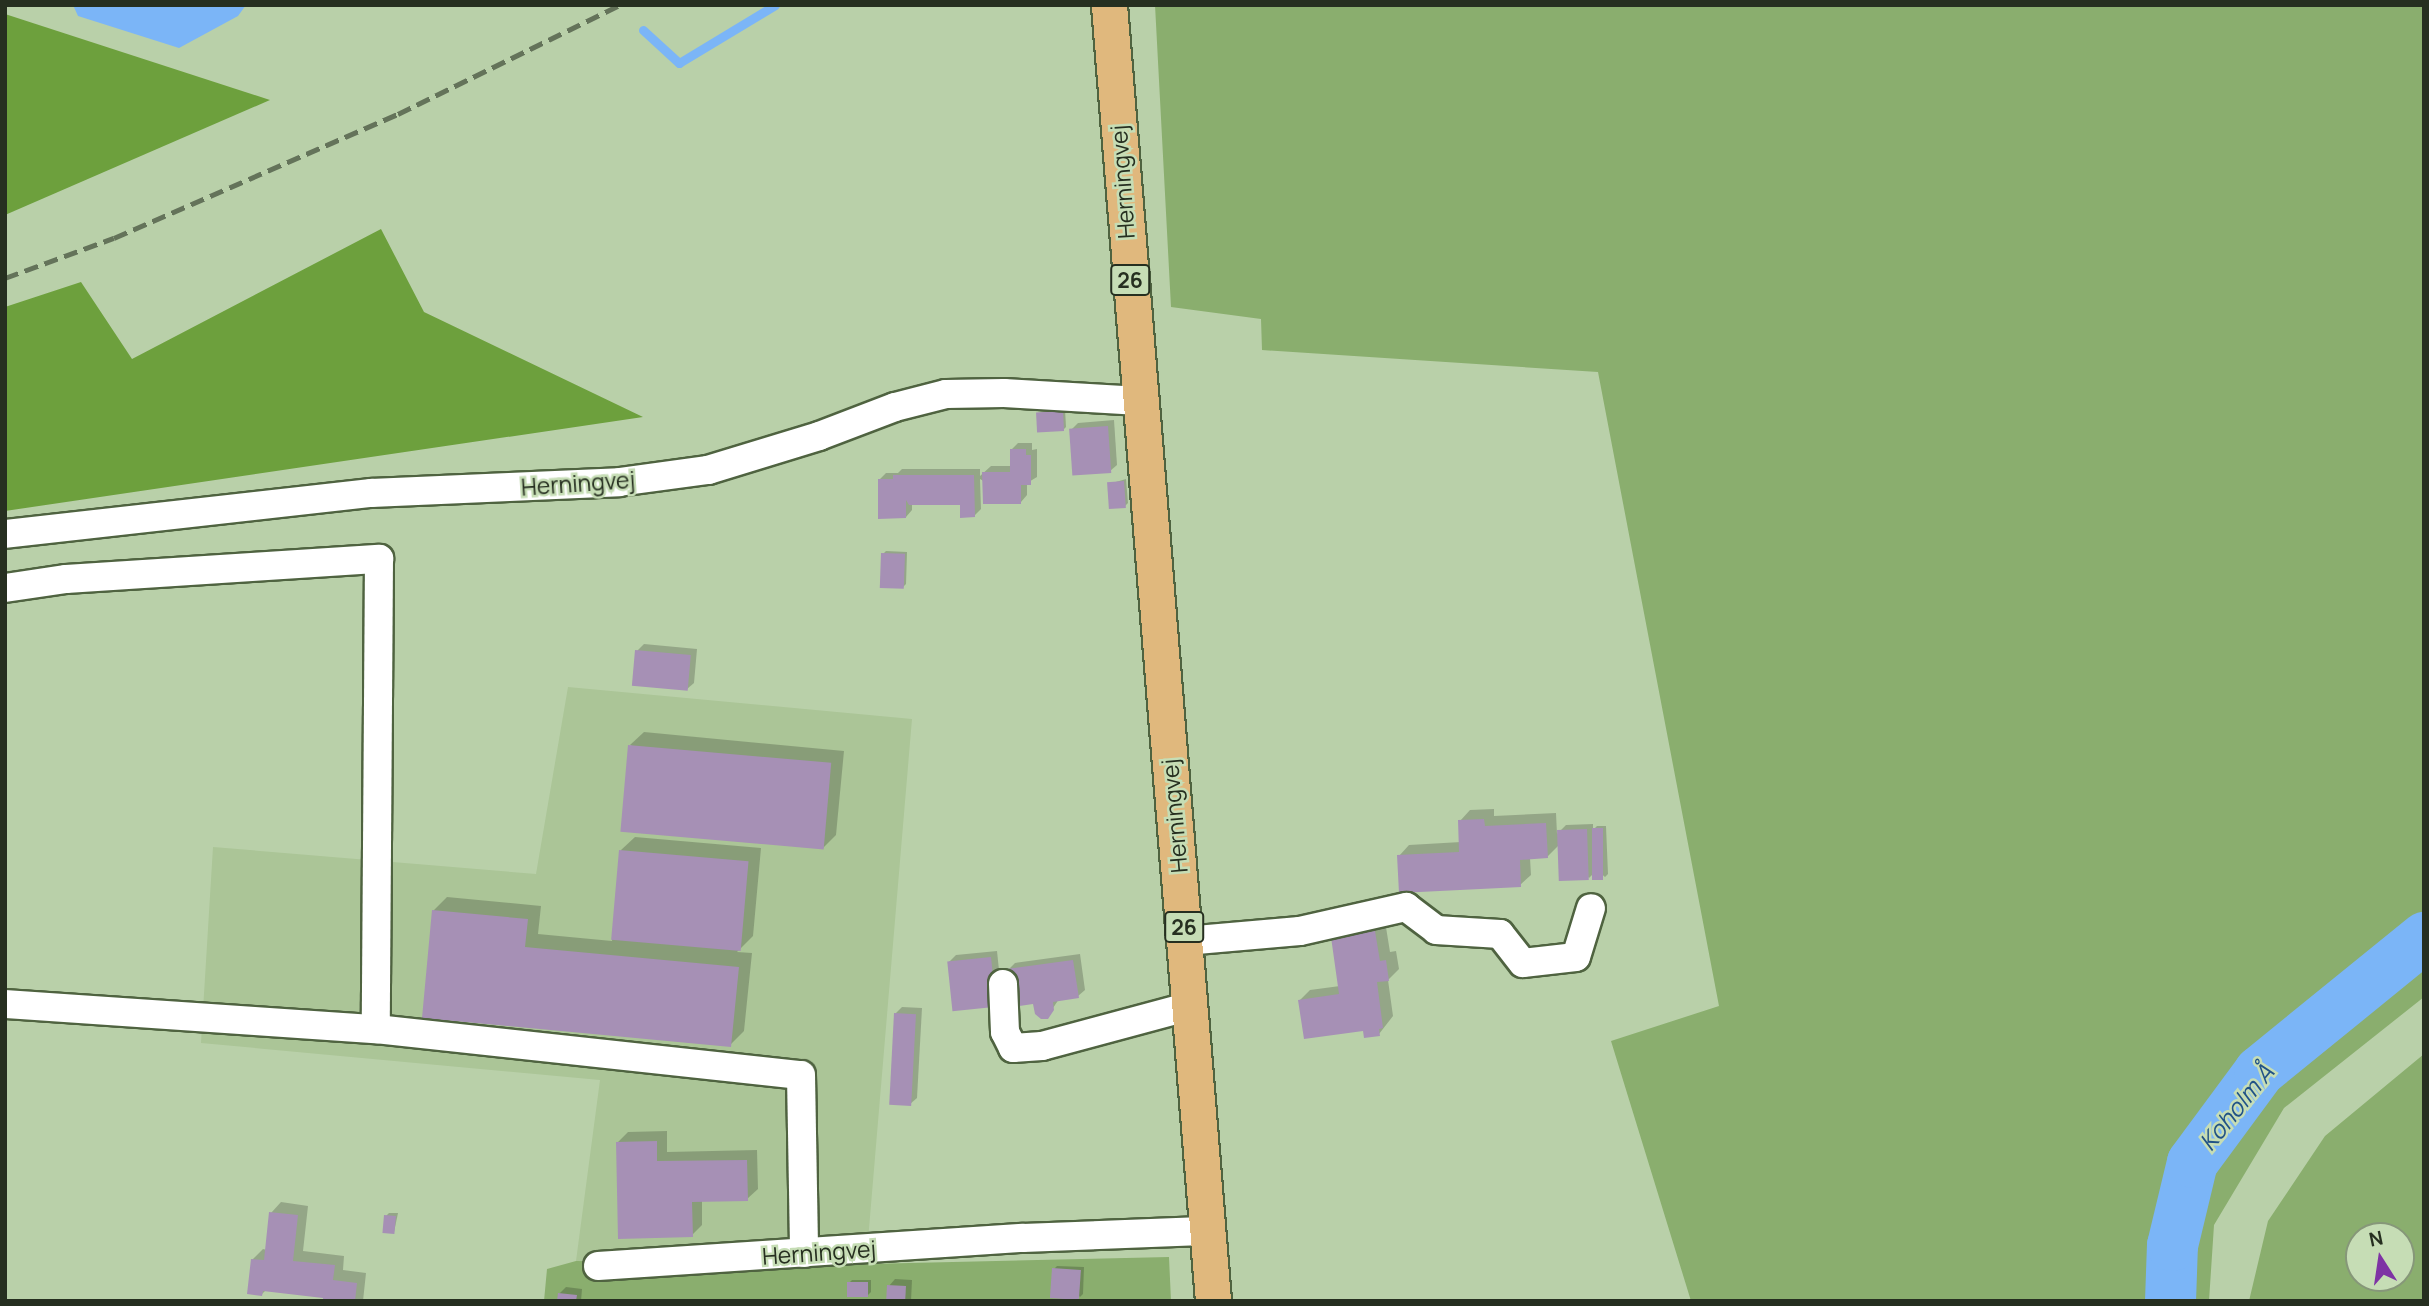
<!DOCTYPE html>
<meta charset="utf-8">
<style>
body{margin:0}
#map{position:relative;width:2429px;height:1306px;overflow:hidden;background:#b9d0a9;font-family:Manrope,sans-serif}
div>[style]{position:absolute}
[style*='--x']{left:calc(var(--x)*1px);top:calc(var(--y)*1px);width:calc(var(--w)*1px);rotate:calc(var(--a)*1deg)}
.built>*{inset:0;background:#abc597}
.green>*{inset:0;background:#8aae6e}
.forest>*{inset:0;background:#6da03d}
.water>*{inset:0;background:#7bb5f7}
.shadow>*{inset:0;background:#0003}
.stream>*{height:9px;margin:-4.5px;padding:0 4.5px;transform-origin:4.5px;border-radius:4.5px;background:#7bb5f7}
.river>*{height:51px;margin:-25.5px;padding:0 25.5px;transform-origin:25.5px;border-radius:25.5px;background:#7bb5f7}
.building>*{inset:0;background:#a690b5;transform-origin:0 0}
.roads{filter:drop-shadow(2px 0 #4f6340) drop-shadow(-2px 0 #4f6340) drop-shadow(0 2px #4f6340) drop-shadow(0 -2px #4f6340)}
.minor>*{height:28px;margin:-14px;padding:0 14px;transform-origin:14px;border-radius:14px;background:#fff}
.major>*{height:35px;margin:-17.5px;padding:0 17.5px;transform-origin:17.5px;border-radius:17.5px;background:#e0b87d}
.rail>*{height:5px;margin-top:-2.5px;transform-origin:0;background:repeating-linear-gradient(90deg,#64735a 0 14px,transparent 0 21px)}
span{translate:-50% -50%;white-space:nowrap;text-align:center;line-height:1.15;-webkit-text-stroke:5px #c6ddb5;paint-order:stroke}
.shield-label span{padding:2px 5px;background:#c6ddb5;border:2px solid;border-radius:5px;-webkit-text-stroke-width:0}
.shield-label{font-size:21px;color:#262f20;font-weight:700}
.street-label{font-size:23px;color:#262f20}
.water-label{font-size:24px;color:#205287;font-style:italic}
.frame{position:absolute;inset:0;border:7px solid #262f20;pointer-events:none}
.north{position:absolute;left:2345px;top:1222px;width:70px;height:70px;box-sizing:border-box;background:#c6ddb5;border:2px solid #869779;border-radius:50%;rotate:348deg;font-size:19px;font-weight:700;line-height:28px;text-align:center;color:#262f20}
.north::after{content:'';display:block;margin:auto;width:24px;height:32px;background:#7e33a4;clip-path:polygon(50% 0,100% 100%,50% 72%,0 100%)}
</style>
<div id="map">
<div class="built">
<div style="clip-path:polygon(568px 687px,912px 719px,866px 1264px,576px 1261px,600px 1080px,201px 1043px,213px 847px,536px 874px)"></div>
</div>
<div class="green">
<div style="clip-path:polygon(1155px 5px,2424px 5px,2424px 997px,2284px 1108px,2214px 1225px,2209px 1301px,1691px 1301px,1611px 1041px,1719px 1006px,1598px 372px,1262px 350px,1261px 319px,1171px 307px)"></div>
<div style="clip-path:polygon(evenodd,2424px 1054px,2424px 1301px,2249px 1301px,2268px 1221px,2325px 1136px,2424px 1054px,2359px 1236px,2401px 1236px,2401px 1278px,2359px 1278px,2359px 1236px)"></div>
<div style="clip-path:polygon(1169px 1257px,1171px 1301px,544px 1301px,547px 1269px,576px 1261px,866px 1264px)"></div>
</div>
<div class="forest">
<div style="clip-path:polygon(5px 14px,270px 100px,5px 215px)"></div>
<div style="clip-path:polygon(381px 229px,424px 312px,643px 417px,5px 511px,5px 307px,81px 282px,132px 359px)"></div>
</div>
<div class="water">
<div style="clip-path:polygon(73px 5px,246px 5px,238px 16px,179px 48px,78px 16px)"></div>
</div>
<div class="shadow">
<div style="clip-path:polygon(1065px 409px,1066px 427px,1063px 430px,1038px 413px)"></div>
<div style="clip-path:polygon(1114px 420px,1117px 465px,1110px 471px,1071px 430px,1078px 423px)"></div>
<div style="clip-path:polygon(1018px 443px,1032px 443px,1032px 450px,1037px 449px,1037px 477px,1027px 483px,1027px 495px,1021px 502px,980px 479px,981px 509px,974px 516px,962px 503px,912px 503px,912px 510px,906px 517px,880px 479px,886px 473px,898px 473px,902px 469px,980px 469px,980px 476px,991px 466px,1012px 466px,1011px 450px)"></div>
<div style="clip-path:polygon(1126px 479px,1128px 503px,1125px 506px,1109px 484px)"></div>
<div style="clip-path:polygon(886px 551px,907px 552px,906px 584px,903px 587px,883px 554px)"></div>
<div style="clip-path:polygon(644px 644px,697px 649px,694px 683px,687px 689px,637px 651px)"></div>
<div style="clip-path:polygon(644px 732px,844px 751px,836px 835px,822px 849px,630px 745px)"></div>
<div style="clip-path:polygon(1494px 809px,1494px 816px,1556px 813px,1557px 834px,1566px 825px,1593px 824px,1593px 830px,1597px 826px,1606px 826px,1608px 874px,1605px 877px,1597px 870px,1589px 878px,1560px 844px,1547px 857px,1530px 858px,1531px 875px,1520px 885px,1399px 856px,1409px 845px,1461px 842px,1460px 821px,1470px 810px)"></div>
<div style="clip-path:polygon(635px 837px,761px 848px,753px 936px,737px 952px,752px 953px,744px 1031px,730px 1045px,433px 911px,447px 897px,541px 906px,538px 934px,612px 941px,621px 850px)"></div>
<div style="clip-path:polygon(1385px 921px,1390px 952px,1396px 951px,1399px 969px,1388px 980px,1393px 1016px,1379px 1034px,1300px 1000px,1310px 990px,1340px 986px,1333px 938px)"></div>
<div style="clip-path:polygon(997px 951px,1002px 999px,949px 962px,956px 955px)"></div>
<div style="clip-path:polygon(1080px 954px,1085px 990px,1078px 996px,1059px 999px,1047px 1017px,1008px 970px,1015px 963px)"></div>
<div style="clip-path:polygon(902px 1007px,922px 1008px,917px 1098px,910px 1104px,895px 1014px)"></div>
<div style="clip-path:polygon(667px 1131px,667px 1152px,757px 1150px,758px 1189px,747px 1199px,702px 1200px,702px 1225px,692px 1235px,618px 1142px,628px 1132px)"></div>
<div style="clip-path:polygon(281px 1202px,308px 1206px,303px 1251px,344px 1256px,343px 1270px,366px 1273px,363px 1301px,325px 1301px,325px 1296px,266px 1290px,262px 1294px,252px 1260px,263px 1249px,267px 1250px,271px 1213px)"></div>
<div style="clip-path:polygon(389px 1213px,398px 1213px,394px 1232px,386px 1216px)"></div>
<div style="clip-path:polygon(1057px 1266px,1084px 1267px,1083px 1294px,1080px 1297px,1054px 1269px)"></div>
<div style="clip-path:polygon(895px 1279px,912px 1280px,911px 1301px,887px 1301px,889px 1286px)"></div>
<div style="clip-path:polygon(852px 1280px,871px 1280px,871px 1292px,868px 1295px,849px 1283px)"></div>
<div style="clip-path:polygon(566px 1287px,582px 1289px,581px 1301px,559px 1301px,559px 1294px)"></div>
</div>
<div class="stream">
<div style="--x:643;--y:30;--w:49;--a:42.5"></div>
<div style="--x:679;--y:63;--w:112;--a:-31.1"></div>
</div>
<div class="river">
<div style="--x:2170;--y:1301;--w:56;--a:-88"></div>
<div style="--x:2172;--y:1245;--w:85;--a:-76.5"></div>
<div style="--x:2192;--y:1162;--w:113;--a:-53.6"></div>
<div style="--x:2259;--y:1071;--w:213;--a:-39.1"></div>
</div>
<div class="building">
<div style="left:1063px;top:411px;width:20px;height:27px;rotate:87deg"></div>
<div style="left:1108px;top:426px;width:47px;height:39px;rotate:86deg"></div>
<div style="clip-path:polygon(1010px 449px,1026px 449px,1026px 455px,1031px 455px,1031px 485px,1021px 485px,1021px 504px,983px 504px,982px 472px,1010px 472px)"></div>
<div style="clip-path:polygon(893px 475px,974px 475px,975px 517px,960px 518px,960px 505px,909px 505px,906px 500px,906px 518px,878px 519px,878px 479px,893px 479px)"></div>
<div style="left:1124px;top:481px;width:27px;height:17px;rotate:86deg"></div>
<div style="left:881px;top:553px;width:24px;height:35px;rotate:2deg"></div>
<div style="left:635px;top:650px;width:56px;height:36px;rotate:5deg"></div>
<div style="left:628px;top:745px;width:204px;height:87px;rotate:5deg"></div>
<div style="clip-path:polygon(1484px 819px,1485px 826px,1546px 823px,1548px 858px,1520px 860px,1521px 887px,1399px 893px,1397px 855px,1459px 852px,1458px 820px)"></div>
<div style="left:1592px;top:828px;width:11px;height:52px"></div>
<div style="left:1587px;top:829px;width:51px;height:30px;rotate:88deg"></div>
<div style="left:619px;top:850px;width:130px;height:90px;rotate:5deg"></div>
<div style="clip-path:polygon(432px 910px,528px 919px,525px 947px,739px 967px,731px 1047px,422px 1018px)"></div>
<div style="clip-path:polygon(1375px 931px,1380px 961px,1386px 960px,1389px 981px,1377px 982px,1383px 1028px,1379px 1029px,1380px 1036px,1364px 1038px,1363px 1031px,1304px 1039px,1298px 1000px,1339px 994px,1331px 937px)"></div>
<div style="left:991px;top:957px;width:50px;height:44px;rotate:84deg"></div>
<div style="clip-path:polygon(1073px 960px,1079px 998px,1053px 1002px,1054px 1010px,1048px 1019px,1041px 1019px,1035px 1014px,1033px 1004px,1012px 1007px,1006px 969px)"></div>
<div style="left:894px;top:1013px;width:22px;height:92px;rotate:3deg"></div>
<div style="clip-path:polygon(657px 1141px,657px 1161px,747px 1160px,748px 1201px,692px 1202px,693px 1237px,618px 1239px,616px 1142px)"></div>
<div style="clip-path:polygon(269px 1212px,298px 1215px,293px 1261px,335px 1265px,333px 1280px,357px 1283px,355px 1301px,323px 1301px,323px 1298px,263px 1291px,262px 1296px,247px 1294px,251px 1259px,264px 1260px)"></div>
<div style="left:384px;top:1215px;width:12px;height:18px;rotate:5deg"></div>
<div style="left:1052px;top:1268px;width:29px;height:30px;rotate:4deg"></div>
<div style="left:847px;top:1282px;width:21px;height:15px"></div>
<div style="left:887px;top:1285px;width:19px;height:16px;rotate:3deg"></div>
<div style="clip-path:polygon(558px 1293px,577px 1295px,576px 1301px,557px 1301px)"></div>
</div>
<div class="roads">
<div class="minor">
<div style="--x:5;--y:534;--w:368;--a:-6.4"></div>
<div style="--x:371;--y:493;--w:248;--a:-2.5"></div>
<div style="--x:619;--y:482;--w:90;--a:-7.7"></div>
<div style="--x:708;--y:470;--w:116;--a:-17"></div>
<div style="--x:819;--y:436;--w:81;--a:-20.9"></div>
<div style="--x:895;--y:407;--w:53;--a:-14.3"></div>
<div style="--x:946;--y:394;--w:58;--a:-1"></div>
<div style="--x:1004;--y:393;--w:136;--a:3.4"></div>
<div style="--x:5;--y:588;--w:62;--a:-8.4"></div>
<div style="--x:66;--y:579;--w:314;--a:-3.7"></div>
<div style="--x:379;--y:559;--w:470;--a:90.4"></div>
<div style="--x:1185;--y:941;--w:115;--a:-5"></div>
<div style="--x:1300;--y:931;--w:109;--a:-12.8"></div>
<div style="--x:1406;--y:907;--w:38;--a:37"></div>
<div style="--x:1436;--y:930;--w:64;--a:3.6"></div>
<div style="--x:1500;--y:934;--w:37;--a:52"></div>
<div style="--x:1523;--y:963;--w:53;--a:-6.5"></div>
<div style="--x:1576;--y:957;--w:51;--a:-73"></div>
<div style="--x:1003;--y:984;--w:48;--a:87.6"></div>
<div style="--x:1005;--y:1032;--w:18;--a:63"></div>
<div style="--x:1013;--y:1048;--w:29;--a:-4"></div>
<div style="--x:1042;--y:1046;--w:153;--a:-15.1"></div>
<div style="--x:5;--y:1004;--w:372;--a:3.9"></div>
<div style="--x:376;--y:1029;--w:427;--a:6.2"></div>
<div style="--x:801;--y:1075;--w:178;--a:89"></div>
<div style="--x:598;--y:1266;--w:426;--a:-3.8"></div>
<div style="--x:1023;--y:1238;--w:186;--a:-2.2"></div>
</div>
<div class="major">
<div style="--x:1109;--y:5;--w:1300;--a:85.41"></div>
</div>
</div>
<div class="rail">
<div style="--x:5;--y:278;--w:116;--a:-20.2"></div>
<div style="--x:114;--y:238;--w:310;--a:-23.6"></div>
<div style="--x:398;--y:114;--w:247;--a:-26.2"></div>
</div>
<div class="shield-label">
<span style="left:1130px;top:280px">26</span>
<span style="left:1184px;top:927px">26</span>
</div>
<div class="street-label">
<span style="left:1122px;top:182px;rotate:-94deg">Herningvej</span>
<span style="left:578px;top:483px;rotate:-4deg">Herningvej</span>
<span style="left:1174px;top:816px;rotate:-95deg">Herningvej</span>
<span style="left:819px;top:1252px;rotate:-4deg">Herningvej</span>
</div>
<div class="water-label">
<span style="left:2236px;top:1107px;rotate:-51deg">Koholm Å</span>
</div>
<div class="frame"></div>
<div class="north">N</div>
</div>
